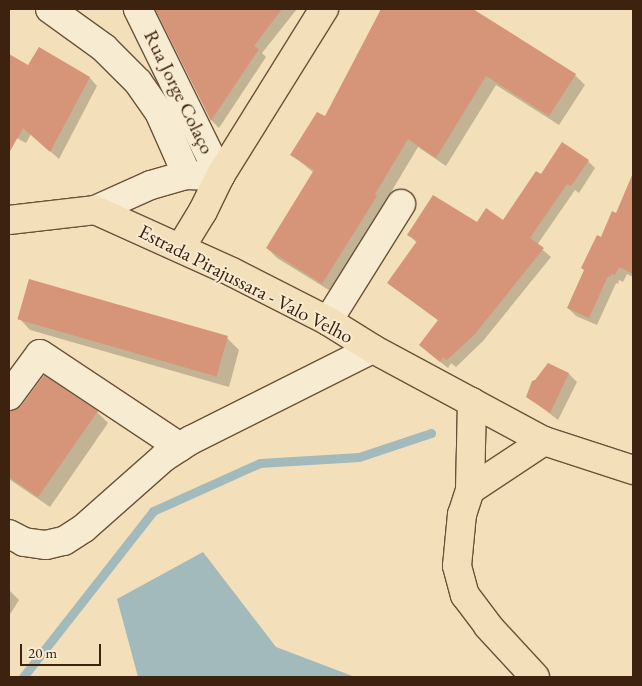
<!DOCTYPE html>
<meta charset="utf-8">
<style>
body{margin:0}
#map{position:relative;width:642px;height:686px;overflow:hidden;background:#f3e0ba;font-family:"EB Garamond",serif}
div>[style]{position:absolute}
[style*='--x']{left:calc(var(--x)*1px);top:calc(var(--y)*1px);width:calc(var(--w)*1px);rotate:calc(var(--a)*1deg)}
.water>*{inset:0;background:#a2babc}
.shadow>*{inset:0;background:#0003}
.stream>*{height:9px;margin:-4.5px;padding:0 4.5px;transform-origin:4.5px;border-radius:4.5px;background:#a2babc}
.building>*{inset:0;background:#d69579;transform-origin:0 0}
.roads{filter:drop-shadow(1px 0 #6a523a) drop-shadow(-1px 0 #6a523a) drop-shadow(0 1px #6a523a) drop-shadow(0 -1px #6a523a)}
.minor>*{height:28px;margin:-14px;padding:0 14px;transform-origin:14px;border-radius:14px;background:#f7ebd2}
.major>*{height:28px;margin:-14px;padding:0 14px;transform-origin:14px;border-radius:14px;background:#f3e0ba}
span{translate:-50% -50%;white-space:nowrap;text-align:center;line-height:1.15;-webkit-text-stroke:4px #f7ebd2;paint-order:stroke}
.street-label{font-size:20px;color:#3d2210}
.frame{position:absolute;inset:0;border:10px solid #3d2210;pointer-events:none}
.scale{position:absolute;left:20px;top:644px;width:81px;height:22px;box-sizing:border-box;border:2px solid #3d2210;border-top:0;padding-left:6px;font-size:15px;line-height:18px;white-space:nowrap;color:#3d2210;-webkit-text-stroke:4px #f7ebd2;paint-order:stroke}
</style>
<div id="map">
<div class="water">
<div style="clip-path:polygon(203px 552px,276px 647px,355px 677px,138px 677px,117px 599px)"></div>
</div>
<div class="shadow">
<div style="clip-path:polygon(157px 9px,297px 9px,262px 53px,266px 57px,219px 128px,212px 121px)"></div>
<div style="clip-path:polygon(379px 9px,471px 9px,575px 75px,585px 85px,559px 125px,496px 85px,446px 166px,418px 147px,384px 204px,386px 206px,332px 292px,277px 258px,267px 248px,314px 173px,292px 155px,325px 118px,381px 11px)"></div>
<div style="clip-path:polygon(39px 49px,90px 78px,97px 86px,59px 159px,31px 134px,26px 143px,9px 134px,9px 56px,29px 67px)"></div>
<div style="clip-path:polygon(588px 161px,595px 168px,579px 193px,575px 190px,537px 245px,551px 257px,483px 341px,456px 367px,451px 363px,448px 368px,429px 353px,439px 321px,388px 283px,417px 243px,409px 235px,477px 224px,504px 222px,541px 176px)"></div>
<div style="clip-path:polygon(619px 209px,633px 215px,633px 277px,627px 274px,623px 282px,619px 280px,618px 284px,616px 283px,597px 325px,576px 316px,568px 308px,601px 239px)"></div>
<div style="clip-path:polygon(30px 281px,228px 339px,239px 350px,229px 387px,30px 330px,19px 318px)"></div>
<div style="clip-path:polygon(549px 365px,569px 374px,577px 382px,558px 420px,527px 396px)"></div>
<div style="clip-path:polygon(15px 412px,97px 412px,108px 423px,50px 507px,9px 479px,9px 413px)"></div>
<div style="clip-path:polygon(9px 590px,19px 600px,9px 616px)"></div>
</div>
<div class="stream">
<div style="--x:23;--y:677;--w:211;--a:-51.9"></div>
<div style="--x:153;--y:511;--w:117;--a:-24.2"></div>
<div style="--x:260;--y:463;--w:99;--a:-3.5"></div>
<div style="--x:359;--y:457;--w:76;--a:-18.4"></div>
</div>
<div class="building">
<div style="clip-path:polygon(155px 9px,282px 9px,254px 46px,259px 49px,211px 121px)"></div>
<div style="clip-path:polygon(381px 9px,473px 9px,576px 74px,549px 116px,486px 76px,436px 158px,408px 139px,375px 194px,377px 196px,322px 284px,266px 248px,314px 170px,290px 155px,317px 112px,325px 116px)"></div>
<div style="clip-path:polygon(39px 47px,90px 77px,50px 152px,23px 128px,9px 153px,9px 54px,28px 65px)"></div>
<div style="clip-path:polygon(562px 142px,589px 160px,571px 186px,567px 184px,530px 238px,544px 248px,475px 334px,447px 360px,443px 357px,440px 362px,419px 345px,438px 320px,387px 283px,417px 241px,407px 235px,433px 195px,477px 222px,486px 208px,503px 220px,536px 171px,541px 174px)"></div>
<div style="clip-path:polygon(633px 173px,633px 274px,619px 267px,615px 275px,611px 274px,610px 277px,608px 276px,589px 318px,567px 308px,584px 270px,581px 268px,597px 235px,601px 237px,612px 211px,616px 213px)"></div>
<div style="left:29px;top:279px;width:207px;height:42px;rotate:16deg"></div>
<div style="clip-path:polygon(548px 363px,569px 373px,550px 413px,526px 397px,532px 381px,535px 380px)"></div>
<div style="clip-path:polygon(44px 375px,98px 411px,38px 497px,9px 477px,9px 411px,21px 406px)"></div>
</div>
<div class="roads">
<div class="minor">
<div style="--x:50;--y:9;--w:67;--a:35.8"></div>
<div style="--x:104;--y:48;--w:48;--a:45"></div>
<div style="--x:138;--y:82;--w:39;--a:55"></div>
<div style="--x:160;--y:114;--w:67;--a:66.1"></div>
<div style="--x:95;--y:210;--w:61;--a:-24.1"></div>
<div style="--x:151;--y:185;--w:37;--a:-16"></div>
<div style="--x:187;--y:175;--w:33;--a:2"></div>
<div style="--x:220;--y:176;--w:186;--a:-116.2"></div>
<div style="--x:328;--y:321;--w:138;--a:-58"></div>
<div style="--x:9;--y:396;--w:52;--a:-53.6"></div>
<div style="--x:40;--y:354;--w:168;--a:33.6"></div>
<div style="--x:9;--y:534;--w:17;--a:28"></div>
<div style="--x:24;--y:542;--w:22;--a:8"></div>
<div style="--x:46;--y:545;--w:18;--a:-13"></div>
<div style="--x:64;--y:541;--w:24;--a:-33"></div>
<div style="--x:84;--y:528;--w:106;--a:-41.5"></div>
<div style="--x:163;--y:458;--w:33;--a:-33"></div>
<div style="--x:191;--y:440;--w:203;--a:-26.6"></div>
</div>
<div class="major">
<div style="--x:9;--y:220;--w:87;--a:-6.6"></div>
<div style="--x:95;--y:210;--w:150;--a:24.3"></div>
<div style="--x:232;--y:272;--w:108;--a:27"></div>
<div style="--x:328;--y:321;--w:53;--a:31.9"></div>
<div style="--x:373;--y:349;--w:194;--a:28.3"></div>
<div style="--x:544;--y:441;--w:94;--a:18"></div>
<div style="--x:181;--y:247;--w:42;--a:-58.6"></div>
<div style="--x:203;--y:211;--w:39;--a:-64"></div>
<div style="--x:220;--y:176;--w:197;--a:-58.1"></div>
<div style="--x:472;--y:402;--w:88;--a:91.3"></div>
<div style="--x:470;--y:490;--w:25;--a:108"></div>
<div style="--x:462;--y:514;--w:52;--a:95.5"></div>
<div style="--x:457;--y:566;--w:30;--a:75"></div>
<div style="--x:465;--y:595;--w:39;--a:53"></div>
<div style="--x:488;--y:626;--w:69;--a:47.3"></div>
<div style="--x:470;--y:490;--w:89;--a:-33.5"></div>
</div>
</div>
<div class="street-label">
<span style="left:179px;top:92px;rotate:64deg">Rua Jorge Colaço</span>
<span style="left:246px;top:284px;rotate:27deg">Estrada Pirajussara - Valo Velho</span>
</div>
<div class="frame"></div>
<div class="scale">20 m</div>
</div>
